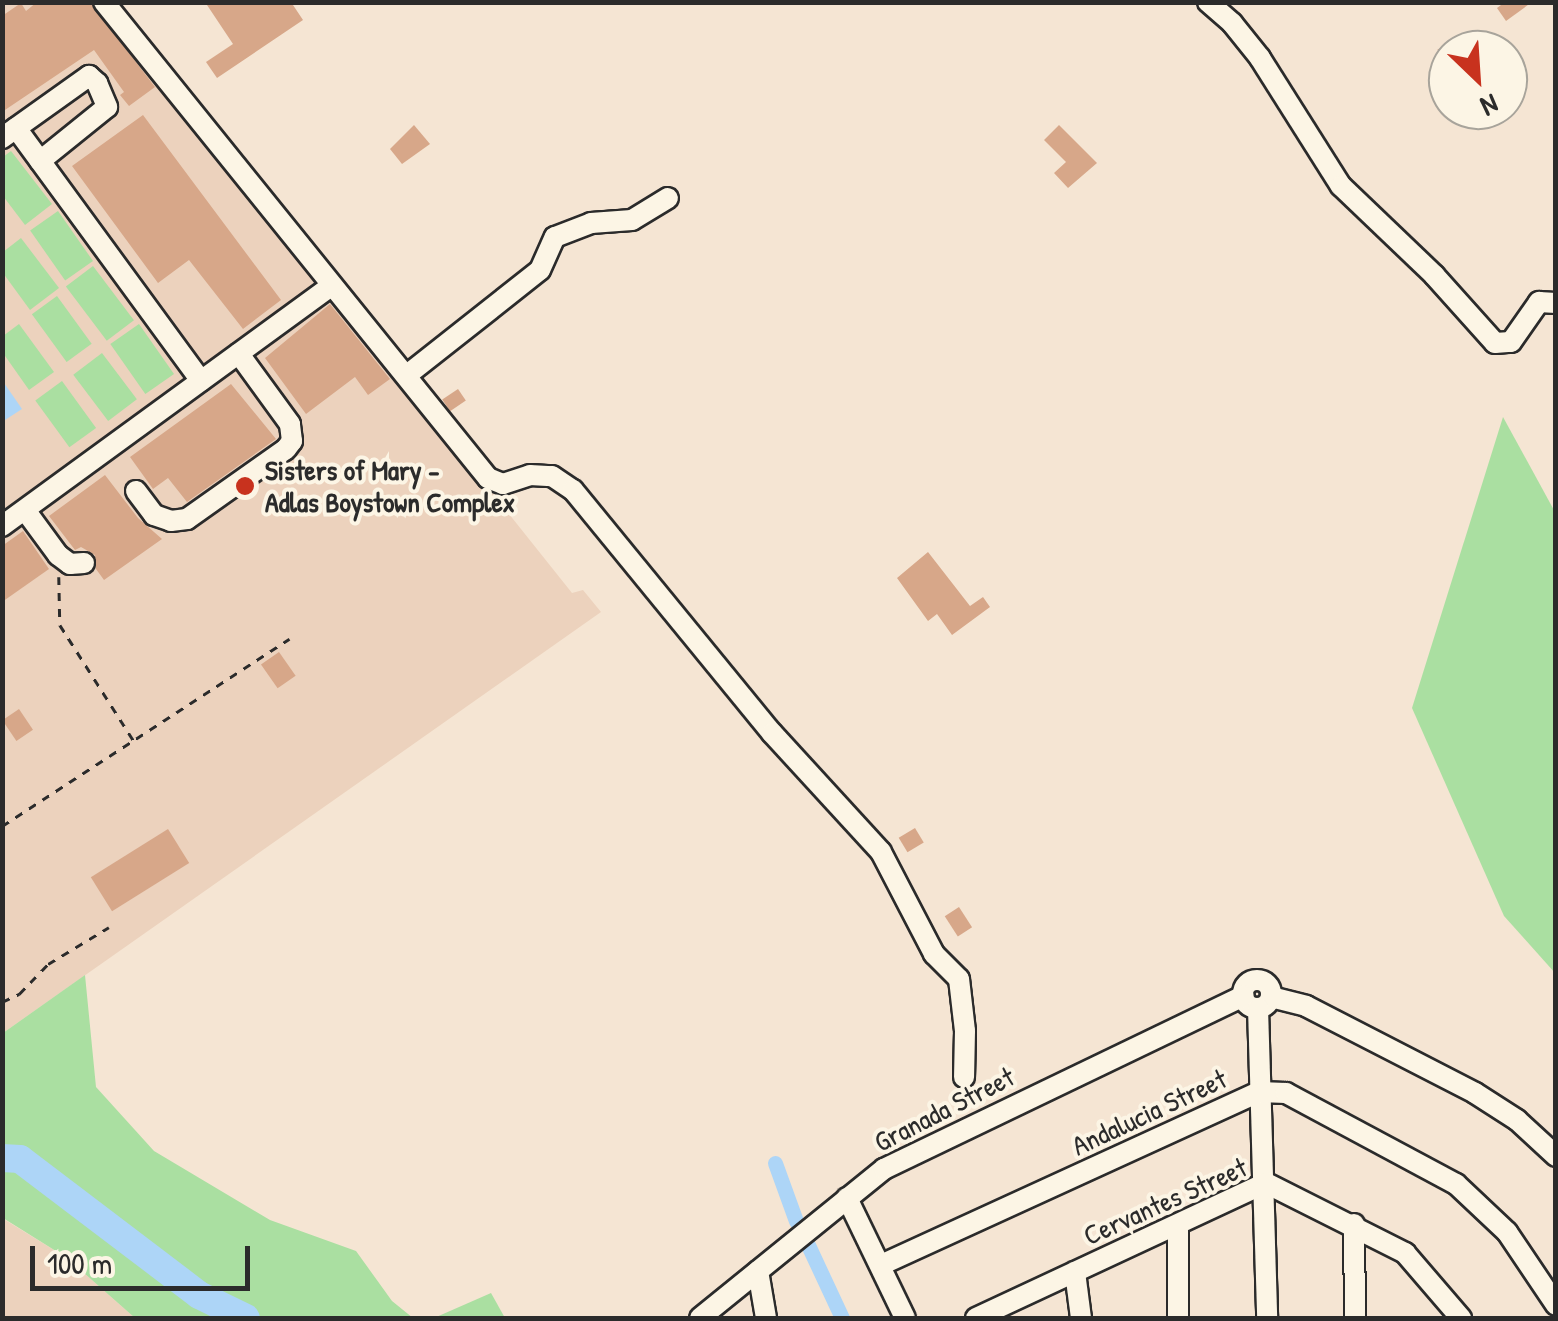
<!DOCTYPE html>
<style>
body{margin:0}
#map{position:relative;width:1558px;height:1321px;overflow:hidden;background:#f5e5d3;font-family:"Patrick Hand",sans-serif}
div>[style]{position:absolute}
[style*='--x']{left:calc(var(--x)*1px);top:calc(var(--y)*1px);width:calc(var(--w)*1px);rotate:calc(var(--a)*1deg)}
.built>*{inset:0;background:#ecd2bd}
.green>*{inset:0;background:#aadfa1;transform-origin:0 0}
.water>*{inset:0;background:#add5f7}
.canal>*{height:15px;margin:-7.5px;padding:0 7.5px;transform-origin:7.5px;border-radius:7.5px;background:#add5f7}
.river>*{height:28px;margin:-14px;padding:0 14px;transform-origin:14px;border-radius:14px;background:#add5f7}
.building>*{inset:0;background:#d7a789;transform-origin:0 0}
.path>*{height:2.5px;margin-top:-1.25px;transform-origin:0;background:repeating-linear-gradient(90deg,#2b2b2b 0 8px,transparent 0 16px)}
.roads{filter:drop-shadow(2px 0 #2b2b2b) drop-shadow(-2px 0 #2b2b2b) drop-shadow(0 2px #2b2b2b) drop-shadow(0 -2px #2b2b2b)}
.minor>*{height:20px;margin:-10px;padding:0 10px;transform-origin:10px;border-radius:10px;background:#fcf5e5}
.minor>.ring{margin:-10px;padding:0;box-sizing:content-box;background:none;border:20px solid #fcf5e5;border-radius:50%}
.dots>*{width:28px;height:28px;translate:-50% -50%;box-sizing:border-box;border:5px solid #fcf5e5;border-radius:50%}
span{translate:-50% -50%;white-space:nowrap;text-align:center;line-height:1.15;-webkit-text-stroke:8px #fcf5e5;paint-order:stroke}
.poi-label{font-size:28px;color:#2b2b2b;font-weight:700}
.left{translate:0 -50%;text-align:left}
.street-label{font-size:28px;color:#2b2b2b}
.frame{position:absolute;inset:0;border:5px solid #2b2b2b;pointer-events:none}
.north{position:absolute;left:1428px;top:30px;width:100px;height:100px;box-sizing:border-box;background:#fcf5e5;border:2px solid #a8a49b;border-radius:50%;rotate:155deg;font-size:28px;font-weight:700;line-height:40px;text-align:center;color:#2b2b2b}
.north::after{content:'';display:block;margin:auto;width:35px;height:45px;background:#c8321e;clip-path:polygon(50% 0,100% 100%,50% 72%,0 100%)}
.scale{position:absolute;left:30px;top:1246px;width:220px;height:45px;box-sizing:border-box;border:5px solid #2b2b2b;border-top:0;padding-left:12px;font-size:30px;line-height:35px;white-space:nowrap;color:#2b2b2b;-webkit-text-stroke:8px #fcf5e5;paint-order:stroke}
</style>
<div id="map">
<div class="built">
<div style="clip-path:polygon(3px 3px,101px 3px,572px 593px,583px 590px,601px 612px,3px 1033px)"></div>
<div style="clip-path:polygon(2px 1218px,67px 1258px,135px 1318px,3px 1318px)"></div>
</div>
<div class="green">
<div style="clip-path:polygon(11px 151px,52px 204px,25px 225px,3px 196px,3px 157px)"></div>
<div style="left:58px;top:211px;width:61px;height:34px;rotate:55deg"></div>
<div style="clip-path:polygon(21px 238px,59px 288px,30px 310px,3px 273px,3px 252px)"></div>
<div style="left:93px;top:266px;width:68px;height:34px;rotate:53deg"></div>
<div style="left:57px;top:296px;width:59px;height:31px;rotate:54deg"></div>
<div style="clip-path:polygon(19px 324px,54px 372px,29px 390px,3px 353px,3px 336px)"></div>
<div style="left:139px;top:324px;width:61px;height:35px;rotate:55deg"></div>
<div style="left:102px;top:353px;width:58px;height:36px;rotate:53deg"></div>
<div style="left:62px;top:381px;width:58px;height:33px;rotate:54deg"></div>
<div style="clip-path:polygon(1503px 417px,1555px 512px,1555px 973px,1504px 916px,1412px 708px)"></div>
<div style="clip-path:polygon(85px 975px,96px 1087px,154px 1151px,270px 1220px,356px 1251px,392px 1301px,413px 1318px,135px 1318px,67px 1258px,3px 1218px,3px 1033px)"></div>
<div style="clip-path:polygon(811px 1242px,846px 1318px,838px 1318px,805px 1248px)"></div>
<div style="clip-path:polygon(491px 1293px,505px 1318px,434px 1318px)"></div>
</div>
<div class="water">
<div style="clip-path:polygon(2px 380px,22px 409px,5px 420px,3px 416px)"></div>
</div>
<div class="canal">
<div style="--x:775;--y:1163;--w:62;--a:70.1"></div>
<div style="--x:808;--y:1245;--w:81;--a:65"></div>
</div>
<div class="river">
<div style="--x:2;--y:1158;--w:18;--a:3"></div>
<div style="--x:20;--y:1159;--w:225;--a:37.2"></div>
<div style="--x:199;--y:1295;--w:52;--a:26.1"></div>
</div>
<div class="building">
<div style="clip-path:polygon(37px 2px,90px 2px,155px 87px,129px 106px,120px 95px,124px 92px,94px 50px,2px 112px,2px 16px,21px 3px,26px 11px)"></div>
<div style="clip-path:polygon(205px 2px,291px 2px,303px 20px,217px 78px,206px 62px,233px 44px)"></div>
<div style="clip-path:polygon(1505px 2px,1532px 2px,1506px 21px,1497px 8px)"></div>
<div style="clip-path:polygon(1463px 35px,1471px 50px,1437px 50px)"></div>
<div style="clip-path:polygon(143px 115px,281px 300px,243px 329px,189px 260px,158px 283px,72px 166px)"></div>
<div style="clip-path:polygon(414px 125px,430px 144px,402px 164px,390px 149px)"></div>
<div style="clip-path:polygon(1059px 125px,1097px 163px,1068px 188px,1054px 173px,1066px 162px,1044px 140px)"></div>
<div style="clip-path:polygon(330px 304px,390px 379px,368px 395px,355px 377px,306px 414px,265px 358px)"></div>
<div style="clip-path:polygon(231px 384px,276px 439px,187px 502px,168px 478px,153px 489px,130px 457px)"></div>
<div style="left:458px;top:389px;width:14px;height:19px;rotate:56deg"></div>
<div style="clip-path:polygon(105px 475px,138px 518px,162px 539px,104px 580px,96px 569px,95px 555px,81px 547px,75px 550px,49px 516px)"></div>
<div style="clip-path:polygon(23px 531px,49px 569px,2px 602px,2px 546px)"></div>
<div style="clip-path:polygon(928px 552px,970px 606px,983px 597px,990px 607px,952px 635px,937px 614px,928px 621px,897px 578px)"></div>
<div style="left:279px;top:652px;width:29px;height:22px;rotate:55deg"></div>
<div style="left:19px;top:709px;width:25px;height:20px;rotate:56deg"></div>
<div style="left:915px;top:828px;width:17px;height:19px;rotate:59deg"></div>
<div style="left:168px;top:829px;width:40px;height:91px;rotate:58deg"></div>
<div style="left:959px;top:907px;width:24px;height:17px;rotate:57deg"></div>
</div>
<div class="path">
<div style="--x:59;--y:577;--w:48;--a:88.8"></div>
<div style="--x:60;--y:625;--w:138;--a:57.5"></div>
<div style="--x:2;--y:826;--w:343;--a:-33.1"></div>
<div style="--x:2;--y:1002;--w:19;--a:-25"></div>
<div style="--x:19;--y:994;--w:42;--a:-46"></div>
<div style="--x:48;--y:964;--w:71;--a:-31.2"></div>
</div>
<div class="roads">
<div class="minor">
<div style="--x:104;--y:2;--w:612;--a:51.11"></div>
<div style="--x:488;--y:478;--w:16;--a:22"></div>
<div style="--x:503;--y:484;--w:28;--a:-18"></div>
<div style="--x:530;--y:475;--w:22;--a:3"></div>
<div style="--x:552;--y:476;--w:25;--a:34"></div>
<div style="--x:573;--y:490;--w:314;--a:50.7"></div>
<div style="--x:772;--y:733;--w:161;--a:47.5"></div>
<div style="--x:881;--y:852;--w:115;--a:62.5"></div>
<div style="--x:934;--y:954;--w:35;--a:45"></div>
<div style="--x:959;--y:979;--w:52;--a:83.4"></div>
<div style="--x:965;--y:1031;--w:46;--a:91.2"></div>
<div style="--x:1208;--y:2;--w:32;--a:41"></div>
<div style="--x:1232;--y:23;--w:45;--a:51.3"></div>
<div style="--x:1260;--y:58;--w:151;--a:57.7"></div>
<div style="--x:1341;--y:186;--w:129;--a:43.7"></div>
<div style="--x:1434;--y:275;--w:91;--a:48.1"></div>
<div style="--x:1495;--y:343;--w:16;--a:-4"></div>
<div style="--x:1511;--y:342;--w:49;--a:-55"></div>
<div style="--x:1539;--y:302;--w:17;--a:3"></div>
<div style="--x:16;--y:128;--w:313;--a:53.8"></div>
<div style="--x:2;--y:138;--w:107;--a:-35.5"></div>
<div style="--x:89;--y:76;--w:11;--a:41"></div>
<div style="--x:97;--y:83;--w:26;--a:67"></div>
<div style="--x:107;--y:107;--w:86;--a:141.1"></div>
<div style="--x:407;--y:375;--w:169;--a:-38.3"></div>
<div style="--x:540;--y:270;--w:36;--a:-66"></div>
<div style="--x:555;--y:237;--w:39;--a:-21"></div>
<div style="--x:591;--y:223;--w:41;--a:-4.2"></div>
<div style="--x:632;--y:220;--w:42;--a:-31.4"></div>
<div style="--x:136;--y:491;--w:30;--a:53"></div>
<div style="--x:154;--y:515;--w:18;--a:19"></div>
<div style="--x:171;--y:521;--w:16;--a:-7"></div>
<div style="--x:187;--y:519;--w:121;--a:-35.3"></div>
<div style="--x:286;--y:449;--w:10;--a:-53"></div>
<div style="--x:292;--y:441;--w:17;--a:-97"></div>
<div style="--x:290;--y:424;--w:87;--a:-126.1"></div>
<div style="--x:25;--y:510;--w:56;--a:53.7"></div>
<div style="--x:58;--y:555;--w:15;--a:37"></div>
<div style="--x:70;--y:564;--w:14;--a:-4"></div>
<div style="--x:2;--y:526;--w:406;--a:-36.1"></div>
<div class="ring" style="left:1243px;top:980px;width:8px;height:8px"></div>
<div style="--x:1271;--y:997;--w:36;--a:14"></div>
<div style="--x:1306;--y:1006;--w:190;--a:27.2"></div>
<div style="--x:1475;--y:1093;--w:50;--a:32.7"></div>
<div style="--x:1517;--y:1120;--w:53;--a:42.7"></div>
<div style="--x:1258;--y:1008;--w:310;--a:88.3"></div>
<div style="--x:847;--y:1198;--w:133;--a:64.2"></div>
<div style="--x:1354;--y:1224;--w:94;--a:89.4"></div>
<div style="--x:1178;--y:1225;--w:93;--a:90"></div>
<div style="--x:883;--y:1264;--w:413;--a:-24.6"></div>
<div style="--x:1259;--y:1092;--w:27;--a:2"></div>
<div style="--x:1286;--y:1093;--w:193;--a:28.2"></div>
<div style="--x:1456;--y:1184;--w:70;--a:43.3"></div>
<div style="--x:1507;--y:1232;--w:88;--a:56.1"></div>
<div style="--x:758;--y:1271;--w:48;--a:80.3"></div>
<div style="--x:1075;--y:1272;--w:46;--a:82.6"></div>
<div style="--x:700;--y:1318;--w:237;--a:-39"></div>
<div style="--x:884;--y:1169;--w:399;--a:-25.7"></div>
<div style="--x:976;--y:1318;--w:320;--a:-25"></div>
<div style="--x:1266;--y:1183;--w:156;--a:26.7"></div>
<div style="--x:1405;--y:1253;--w:86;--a:49.3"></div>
</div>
</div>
<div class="dots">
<div style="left:245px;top:486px;background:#c8321e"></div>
</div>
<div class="poi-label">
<span class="left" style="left:265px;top:486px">Sisters of Mary -<br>Adlas Boystown Complex</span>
</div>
<div class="street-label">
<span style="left:944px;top:1109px;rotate:-27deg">Granada Street</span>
<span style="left:1149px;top:1112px;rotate:-25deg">Andalucia Street</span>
<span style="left:1165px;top:1201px;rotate:-24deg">Cervantes Street</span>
</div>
<div class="frame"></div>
<div class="north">N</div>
<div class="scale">100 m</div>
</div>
